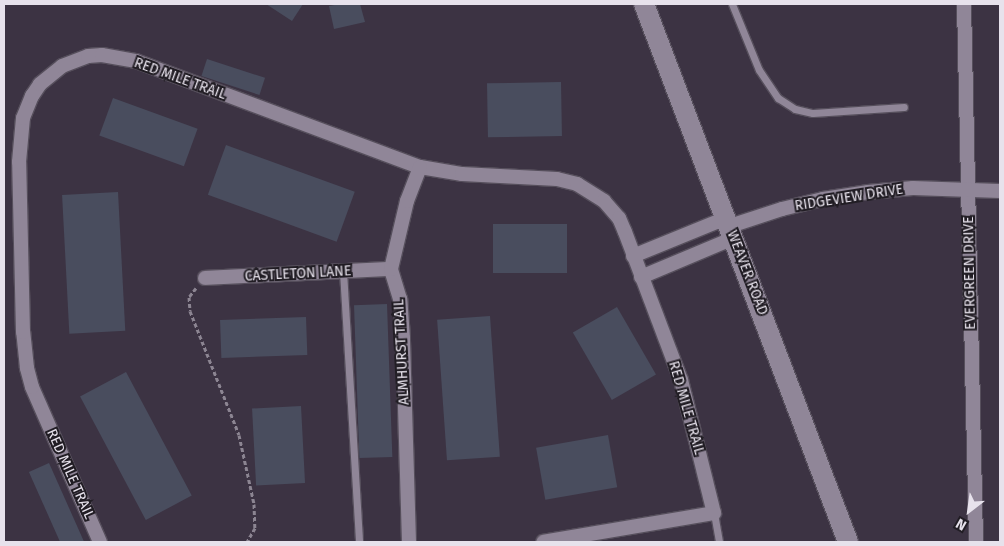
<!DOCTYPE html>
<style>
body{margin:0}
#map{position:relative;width:1004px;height:546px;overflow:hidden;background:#3c3343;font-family:"Fira Sans",sans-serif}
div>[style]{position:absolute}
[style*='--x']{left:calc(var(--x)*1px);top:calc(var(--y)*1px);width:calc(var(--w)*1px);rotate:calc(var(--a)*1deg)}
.building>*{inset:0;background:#494d5e;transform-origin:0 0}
.path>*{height:3px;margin-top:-1.5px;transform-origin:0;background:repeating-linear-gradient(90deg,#8c8592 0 4px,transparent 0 6.5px)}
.roads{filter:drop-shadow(1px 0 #564f5c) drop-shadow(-1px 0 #564f5c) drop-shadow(0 1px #564f5c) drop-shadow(0 -1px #564f5c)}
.service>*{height:7px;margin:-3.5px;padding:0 3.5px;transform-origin:3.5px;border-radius:3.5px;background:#908698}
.minor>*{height:14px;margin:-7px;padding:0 7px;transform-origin:7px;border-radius:7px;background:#908698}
.secondary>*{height:20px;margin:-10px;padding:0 10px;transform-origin:10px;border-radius:10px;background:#908698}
span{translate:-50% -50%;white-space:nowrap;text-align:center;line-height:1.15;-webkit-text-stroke:4px #211d24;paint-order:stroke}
.street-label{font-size:14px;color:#e7e2ec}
.frame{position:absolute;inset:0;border:5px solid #e7e2ec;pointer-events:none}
.north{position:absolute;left:944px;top:486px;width:50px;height:50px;-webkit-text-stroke:4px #211d24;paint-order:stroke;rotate:210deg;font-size:14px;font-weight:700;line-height:20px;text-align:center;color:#e7e2ec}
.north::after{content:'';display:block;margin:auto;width:18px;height:22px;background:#e7e2ec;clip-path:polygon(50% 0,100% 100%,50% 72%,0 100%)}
</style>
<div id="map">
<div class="building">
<div style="clip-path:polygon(266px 4px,303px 4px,292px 21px)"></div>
<div style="clip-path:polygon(340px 4px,360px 4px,365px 22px,334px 29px,329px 6px)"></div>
<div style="left:207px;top:59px;width:61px;height:18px;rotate:18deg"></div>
<div style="left:561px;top:82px;width:54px;height:74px;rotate:89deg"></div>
<div style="left:113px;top:98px;width:90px;height:40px;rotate:20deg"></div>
<div style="left:226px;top:145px;width:137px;height:53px;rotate:20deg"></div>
<div style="left:118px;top:192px;width:139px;height:56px;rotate:87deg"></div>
<div style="left:493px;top:224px;width:74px;height:49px"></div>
<div style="left:387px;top:304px;width:153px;height:33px;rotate:88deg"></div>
<div style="left:617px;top:307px;width:78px;height:51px;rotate:60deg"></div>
<div style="left:490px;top:316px;width:141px;height:53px;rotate:86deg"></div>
<div style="left:306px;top:317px;width:38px;height:86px;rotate:88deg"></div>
<div style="left:126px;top:372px;width:140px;height:52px;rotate:62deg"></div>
<div style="left:301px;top:406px;width:77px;height:49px;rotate:87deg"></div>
<div style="left:608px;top:435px;width:53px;height:73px;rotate:80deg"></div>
<div style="left:49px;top:463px;width:87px;height:22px;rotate:66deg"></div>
</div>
<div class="path">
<div style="--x:196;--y:288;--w:11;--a:128"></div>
<div style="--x:189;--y:297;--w:14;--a:86"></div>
<div style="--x:190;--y:311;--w:133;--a:68.4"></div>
<div style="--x:239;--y:435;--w:71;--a:77.7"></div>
<div style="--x:254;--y:504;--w:24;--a:88"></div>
<div style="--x:255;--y:528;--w:16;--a:120"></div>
</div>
<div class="roads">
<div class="service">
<div style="--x:732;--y:4;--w:71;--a:67.8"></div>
<div style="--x:759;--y:70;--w:34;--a:56"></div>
<div style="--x:778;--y:98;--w:20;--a:33"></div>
<div style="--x:795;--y:109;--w:18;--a:13"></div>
<div style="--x:813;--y:113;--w:91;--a:-3.8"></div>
<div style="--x:343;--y:271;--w:271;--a:86.6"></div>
<div style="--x:714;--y:513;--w:29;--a:80"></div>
</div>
<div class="minor">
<div style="--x:964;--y:4;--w:538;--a:88.72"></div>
<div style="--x:730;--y:226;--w:55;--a:-18.1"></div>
<div style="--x:782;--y:209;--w:42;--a:-13.7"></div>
<div style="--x:823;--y:199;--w:46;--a:-8.8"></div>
<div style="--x:868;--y:192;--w:45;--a:-5.1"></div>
<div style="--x:913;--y:188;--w:87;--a:2"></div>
<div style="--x:633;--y:256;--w:100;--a:-22.2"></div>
<div style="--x:641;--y:277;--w:101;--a:-22.8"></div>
<div style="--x:205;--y:278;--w:186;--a:-2.8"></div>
<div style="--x:100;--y:542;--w:169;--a:-113.7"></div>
<div style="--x:32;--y:387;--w:20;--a:-105"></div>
<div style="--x:27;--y:368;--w:36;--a:-96"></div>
<div style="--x:23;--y:332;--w:170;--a:-91.3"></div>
<div style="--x:19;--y:162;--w:44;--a:-84.8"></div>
<div style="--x:23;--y:118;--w:24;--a:-68"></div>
<div style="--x:32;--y:96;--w:14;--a:-56"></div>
<div style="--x:40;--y:84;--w:28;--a:-39"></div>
<div style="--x:62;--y:66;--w:28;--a:-21"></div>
<div style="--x:88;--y:56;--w:14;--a:-4"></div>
<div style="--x:102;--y:55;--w:35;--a:10"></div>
<div style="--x:136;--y:61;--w:303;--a:20.5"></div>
<div style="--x:420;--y:167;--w:43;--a:9.5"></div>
<div style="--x:462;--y:174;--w:95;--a:3"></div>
<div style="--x:557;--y:179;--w:21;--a:14"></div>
<div style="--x:577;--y:184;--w:32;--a:32"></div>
<div style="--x:604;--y:201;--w:23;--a:49"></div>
<div style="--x:619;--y:218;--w:15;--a:67"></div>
<div style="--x:625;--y:232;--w:158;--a:69.3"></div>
<div style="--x:681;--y:380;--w:137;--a:76.1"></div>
<div style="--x:714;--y:513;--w:173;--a:170.4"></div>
<div style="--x:409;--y:542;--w:204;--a:-91.7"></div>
<div style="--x:403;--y:338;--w:39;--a:-94"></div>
<div style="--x:400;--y:299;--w:31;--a:-107"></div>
<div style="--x:391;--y:269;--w:70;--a:-76.8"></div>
<div style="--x:407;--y:201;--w:36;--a:-69"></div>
</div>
<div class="secondary">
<div style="--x:644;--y:4;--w:575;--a:69.23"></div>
</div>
</div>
<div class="street-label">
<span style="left:180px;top:79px;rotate:20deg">RED MILE TRAIL</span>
<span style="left:849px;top:198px;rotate:-9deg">RIDGEVIEW DRIVE</span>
<span style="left:747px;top:273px;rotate:69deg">WEAVER ROAD</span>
<span style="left:970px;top:273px;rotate:-91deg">EVERGREEN DRIVE</span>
<span style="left:298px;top:274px;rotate:-3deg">CASTLETON LANE</span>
<span style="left:402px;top:352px;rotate:-93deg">ALMHURST TRAIL</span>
<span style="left:686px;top:408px;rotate:74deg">RED MILE TRAIL</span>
<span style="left:70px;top:474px;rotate:66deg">RED MILE TRAIL</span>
</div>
<div class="frame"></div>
<div class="north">N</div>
</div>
